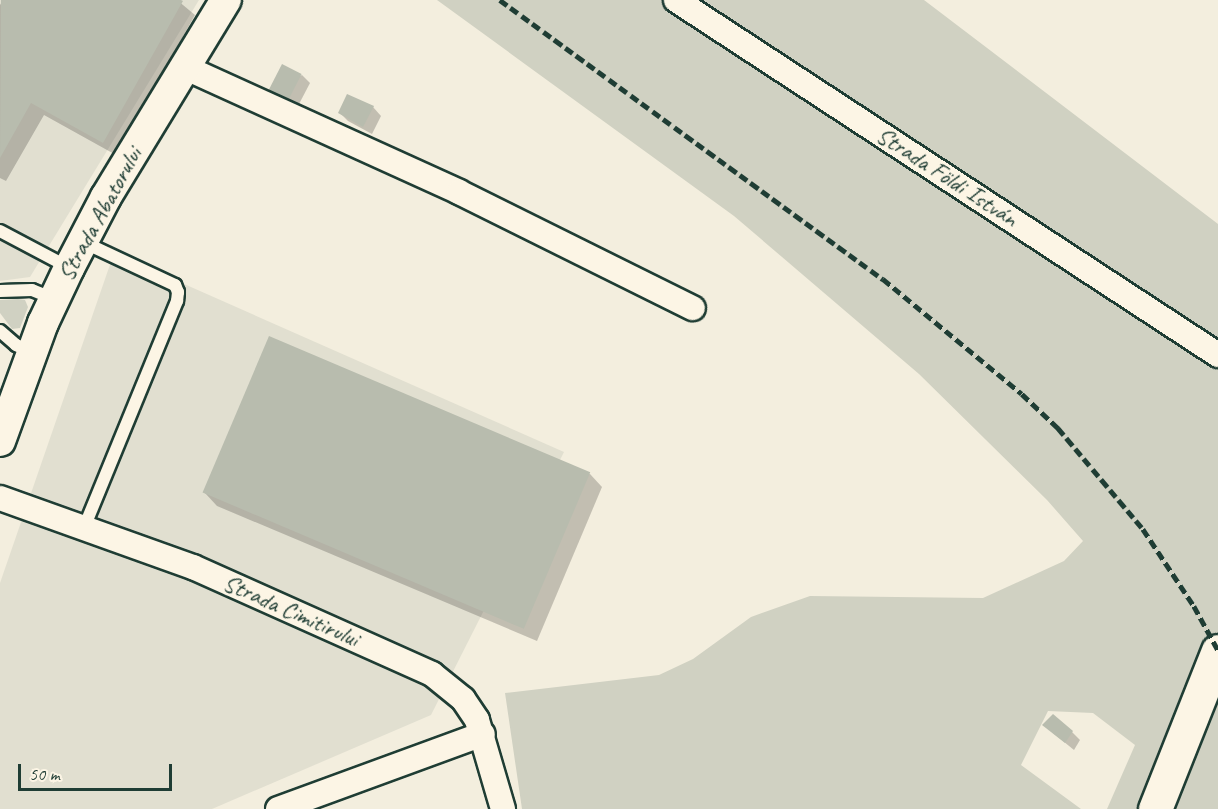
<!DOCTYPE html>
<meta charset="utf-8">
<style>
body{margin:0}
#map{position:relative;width:1218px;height:809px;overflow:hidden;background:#f3eede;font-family:Caveat,sans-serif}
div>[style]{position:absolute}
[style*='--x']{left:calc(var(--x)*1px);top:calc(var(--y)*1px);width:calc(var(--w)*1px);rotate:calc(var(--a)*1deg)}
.built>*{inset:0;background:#e1dfd0}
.green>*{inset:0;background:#d0d1c2}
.shadow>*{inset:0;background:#0003}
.building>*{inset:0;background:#b8bcae;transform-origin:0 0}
.roads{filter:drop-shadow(2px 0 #1f3d34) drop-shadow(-2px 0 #1f3d34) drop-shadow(0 2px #1f3d34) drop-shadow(0 -2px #1f3d34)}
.service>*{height:12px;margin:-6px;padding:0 6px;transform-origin:6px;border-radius:6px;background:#fcf5e5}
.minor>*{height:24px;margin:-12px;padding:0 12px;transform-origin:12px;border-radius:12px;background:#fcf5e5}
.tertiary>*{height:30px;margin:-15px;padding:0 15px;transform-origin:15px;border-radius:15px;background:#fcf5e5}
.trunk>*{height:33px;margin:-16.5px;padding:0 16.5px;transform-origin:16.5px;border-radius:16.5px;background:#fcf5e5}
.rail>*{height:4.5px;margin-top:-2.25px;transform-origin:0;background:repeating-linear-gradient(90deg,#1f3d34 0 9px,transparent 0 13.5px)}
span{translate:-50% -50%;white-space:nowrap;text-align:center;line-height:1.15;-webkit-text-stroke:4.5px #fcf5e5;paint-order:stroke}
.street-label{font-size:24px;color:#1f3d34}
.scale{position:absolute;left:18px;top:764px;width:154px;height:27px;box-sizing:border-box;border:3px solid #1f3d34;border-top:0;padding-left:8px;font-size:18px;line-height:21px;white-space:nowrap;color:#1f3d34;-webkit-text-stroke:4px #fcf5e5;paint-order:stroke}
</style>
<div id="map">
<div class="built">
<div style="clip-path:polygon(0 0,199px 0,30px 277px,0 281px)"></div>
<div style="clip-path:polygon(114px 253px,564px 452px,431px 715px,212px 809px,0 809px,0 583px)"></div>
</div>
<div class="green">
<div style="clip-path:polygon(437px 0,924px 0,1218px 224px,1218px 809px,1107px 809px,1135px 745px,1093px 713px,1048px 711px,1021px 765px,1081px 809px,522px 809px,505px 693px,659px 675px,693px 659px,751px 617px,810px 596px,983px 598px,1064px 561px,1083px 541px,1047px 500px,919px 374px,734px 216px)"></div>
<div style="clip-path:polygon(18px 299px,25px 300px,28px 307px,20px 328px,12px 329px,0 313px,0 300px)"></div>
</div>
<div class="shadow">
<div style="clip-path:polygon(3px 0,177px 0,195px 15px,116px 155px,44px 115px,6px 181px,0 178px,0 5px)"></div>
<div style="clip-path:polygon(302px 75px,310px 83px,298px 106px,281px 99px,273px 90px)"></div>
<div style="clip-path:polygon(373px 107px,381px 116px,372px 134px,348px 121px,340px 113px)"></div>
<div style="clip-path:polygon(590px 474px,602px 487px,537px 641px,217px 506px,205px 493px)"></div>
<div style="clip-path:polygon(1072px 732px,1080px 740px,1074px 750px,1053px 733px)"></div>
</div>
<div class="building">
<div style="clip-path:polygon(1px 0,181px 0,183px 1px,103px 143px,31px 103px,0 158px)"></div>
<div style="left:282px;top:64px;width:22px;height:29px;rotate:27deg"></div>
<div style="clip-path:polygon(347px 94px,374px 106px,363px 127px,338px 113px)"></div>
<div style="left:269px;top:336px;width:349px;height:170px;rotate:23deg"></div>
<div style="clip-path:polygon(1053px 714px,1073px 731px,1065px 743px,1042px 725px)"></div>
</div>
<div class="roads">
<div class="service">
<div style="--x:0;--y:231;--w:77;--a:27.9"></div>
<div style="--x:83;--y:242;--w:102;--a:25.1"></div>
<div style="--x:175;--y:285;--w:8;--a:67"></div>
<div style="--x:178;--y:292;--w:9;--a:96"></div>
<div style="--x:177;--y:301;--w:245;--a:112.3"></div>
<div style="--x:0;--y:291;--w:32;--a:-2"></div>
<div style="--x:32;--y:290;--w:24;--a:22"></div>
<div style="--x:0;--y:331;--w:21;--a:41"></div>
<div style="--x:16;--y:345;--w:17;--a:25"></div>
</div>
<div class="minor">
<div style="--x:676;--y:0;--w:648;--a:33.22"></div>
<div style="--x:184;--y:67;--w:302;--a:24.4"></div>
<div style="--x:459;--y:192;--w:261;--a:26.4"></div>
<div style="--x:0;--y:498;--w:205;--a:19.7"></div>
<div style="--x:193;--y:567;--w:262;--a:24.1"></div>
<div style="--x:432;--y:674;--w:40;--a:39"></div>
<div style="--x:463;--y:699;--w:25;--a:56"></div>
<div style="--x:477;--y:720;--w:93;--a:73.7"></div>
<div style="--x:278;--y:809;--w:218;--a:-20.1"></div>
</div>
<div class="tertiary">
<div style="--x:0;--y:441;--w:126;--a:-70"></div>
<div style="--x:43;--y:323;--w:61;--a:-64.7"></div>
<div style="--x:69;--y:268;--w:80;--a:-62.5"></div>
<div style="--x:106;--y:197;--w:231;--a:-58.7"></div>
</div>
<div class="trunk">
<div style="--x:1155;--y:809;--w:170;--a:-68.3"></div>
</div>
</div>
<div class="rail">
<div style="--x:500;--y:0;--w:474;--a:36.1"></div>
<div style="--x:883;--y:279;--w:180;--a:39.6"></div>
<div style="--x:1022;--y:394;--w:50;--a:43.4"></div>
<div style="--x:1058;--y:428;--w:132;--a:49.9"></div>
<div style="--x:1143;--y:529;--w:92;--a:56.5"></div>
<div style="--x:1194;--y:606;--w:50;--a:61.4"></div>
</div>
<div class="street-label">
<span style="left:947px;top:177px;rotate:33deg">Strada Földi István</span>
<span style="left:100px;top:214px;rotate:-61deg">Strada Abatorului</span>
<span style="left:291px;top:611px;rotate:24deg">Strada Cimitirului</span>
</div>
<div class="scale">50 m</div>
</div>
